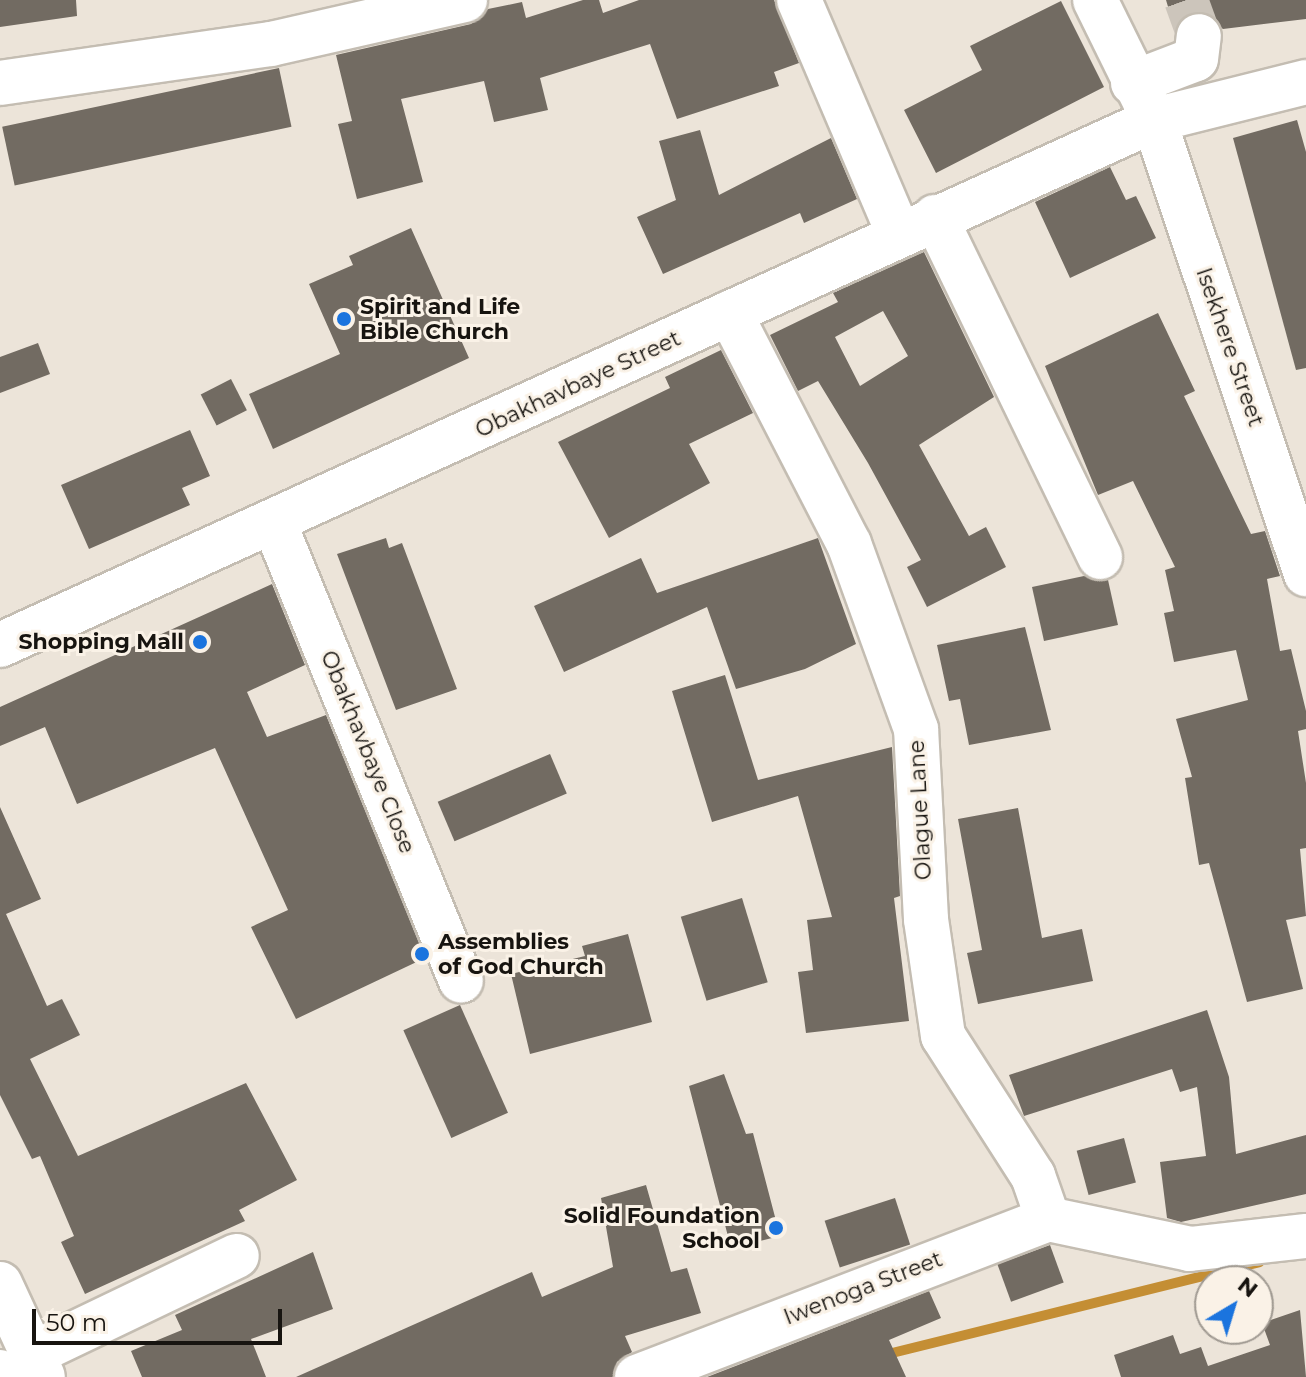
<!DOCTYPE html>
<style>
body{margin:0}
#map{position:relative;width:1306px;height:1377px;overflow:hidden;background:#ece4d9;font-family:Montserrat,sans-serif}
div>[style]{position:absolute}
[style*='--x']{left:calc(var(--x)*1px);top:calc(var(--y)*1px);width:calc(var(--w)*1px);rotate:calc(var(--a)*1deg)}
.stream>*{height:10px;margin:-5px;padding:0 5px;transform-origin:5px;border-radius:5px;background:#c48e34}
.building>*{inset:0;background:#726b62;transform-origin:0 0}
.minor-tunnel>*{height:44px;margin-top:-22px;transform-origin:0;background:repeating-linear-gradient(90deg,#ccc5bb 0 44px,transparent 0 66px)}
.roads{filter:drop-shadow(2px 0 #c4bdb2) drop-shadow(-2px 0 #c4bdb2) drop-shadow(0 2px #c4bdb2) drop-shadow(0 -2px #c4bdb2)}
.minor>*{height:44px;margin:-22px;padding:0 22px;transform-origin:22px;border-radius:22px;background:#fff}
.major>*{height:44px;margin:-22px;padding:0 22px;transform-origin:22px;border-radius:22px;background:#fff}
.dots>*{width:22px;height:22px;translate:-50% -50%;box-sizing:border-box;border:4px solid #faf2e7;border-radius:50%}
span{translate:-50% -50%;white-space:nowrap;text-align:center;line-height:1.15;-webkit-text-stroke:6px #faf2e7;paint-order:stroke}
.poi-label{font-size:22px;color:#171410;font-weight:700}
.left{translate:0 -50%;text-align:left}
.right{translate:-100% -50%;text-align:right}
.street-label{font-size:22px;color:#171410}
.north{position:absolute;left:1194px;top:1265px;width:80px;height:80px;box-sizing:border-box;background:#faf2e7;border:2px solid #9f9991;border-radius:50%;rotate:38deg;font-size:22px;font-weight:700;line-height:32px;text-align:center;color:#171410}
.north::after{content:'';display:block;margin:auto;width:28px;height:36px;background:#1b74de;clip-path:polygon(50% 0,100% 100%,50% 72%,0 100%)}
.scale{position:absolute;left:32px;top:1309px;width:250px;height:36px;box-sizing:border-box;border:4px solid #171410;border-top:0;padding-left:10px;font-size:24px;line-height:28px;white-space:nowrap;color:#171410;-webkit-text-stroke:6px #faf2e7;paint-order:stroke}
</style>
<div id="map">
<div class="stream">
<div style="--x:884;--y:1355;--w:387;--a:-13.9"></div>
</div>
<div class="building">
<div style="clip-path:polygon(0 0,76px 0,77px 16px,0 27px)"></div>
<div style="clip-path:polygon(583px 0,599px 0,603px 13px,639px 0,774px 0,799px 63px,774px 72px,779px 86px,677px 119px,650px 44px,540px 78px,548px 110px,494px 122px,484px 81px,401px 99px,423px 182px,357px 199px,338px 124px,352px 121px,336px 55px,471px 24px,488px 9px,522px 2px,526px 18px)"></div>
<div style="clip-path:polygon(1166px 0,1306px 0,1306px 19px,1223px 29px,1201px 11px,1189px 13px,1175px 30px)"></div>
<div style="clip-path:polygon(1061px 1px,1104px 87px,936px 173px,904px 110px,982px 70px,970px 46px)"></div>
<div style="left:279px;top:68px;width:60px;height:283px;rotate:78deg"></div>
<div style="clip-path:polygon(1297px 120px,1306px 152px,1306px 368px,1296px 370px,1233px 138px)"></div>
<div style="clip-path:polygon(700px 130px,719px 195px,831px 138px,857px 199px,804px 223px,800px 213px,663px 274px,637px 217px,676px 200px,659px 141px)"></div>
<div style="clip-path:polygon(1110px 167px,1126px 200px,1136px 196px,1156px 238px,1070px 278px,1035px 202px)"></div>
<div style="clip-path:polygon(411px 228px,469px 358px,273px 449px,249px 394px,340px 354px,309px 284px,353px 265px,349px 256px)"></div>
<div style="clip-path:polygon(evenodd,924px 252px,994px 397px,919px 445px,969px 536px,986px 527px,1006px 567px,927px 607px,907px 567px,921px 560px,868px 463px,818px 381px,798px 391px,770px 335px,838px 302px,833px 293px,924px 252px,883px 311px,908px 356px,860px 386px,835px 337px,883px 311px)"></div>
<div style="clip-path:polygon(1158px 313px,1195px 391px,1184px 396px,1251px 534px,1265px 531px,1280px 576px,1267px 579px,1280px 651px,1291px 649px,1306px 711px,1306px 729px,1298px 731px,1306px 783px,1306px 848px,1300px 849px,1306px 916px,1286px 920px,1303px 989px,1247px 1002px,1209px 863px,1199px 865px,1185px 778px,1192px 777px,1176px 719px,1248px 700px,1236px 650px,1174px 662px,1164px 613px,1174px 611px,1165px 570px,1175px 567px,1133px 481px,1098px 495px,1045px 366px)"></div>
<div style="clip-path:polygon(38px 343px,50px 374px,0 393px,0 357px)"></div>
<div style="clip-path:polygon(721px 350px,753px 413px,689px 444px,710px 483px,609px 538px,558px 442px,670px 388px,665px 377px)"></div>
<div style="left:231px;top:379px;width:35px;height:34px;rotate:63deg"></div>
<div style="clip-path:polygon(190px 430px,210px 476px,182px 488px,190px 505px,89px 549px,61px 485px)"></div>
<div style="clip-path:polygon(386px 538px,389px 548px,402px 543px,457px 689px,396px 710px,337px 554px)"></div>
<div style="clip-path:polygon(818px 538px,856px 644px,805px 669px,736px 689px,707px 607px,564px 672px,534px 606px,641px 558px,657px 593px)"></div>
<div style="clip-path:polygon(1084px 576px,1108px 580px,1118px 625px,1044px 641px,1032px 587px)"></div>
<div style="clip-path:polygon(272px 584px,305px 665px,247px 692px,267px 737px,326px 715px,425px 958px,296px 1019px,251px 927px,288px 910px,215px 748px,77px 804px,45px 727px,0 746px,0 707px)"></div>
<div style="clip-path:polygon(1025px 627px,1051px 730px,969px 745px,960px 699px,949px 701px,937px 645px)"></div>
<div style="clip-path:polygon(725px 675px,758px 780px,892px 747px,900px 896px,894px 898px,909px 1021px,806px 1033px,798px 972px,813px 970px,807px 920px,832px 917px,798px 796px,712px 822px,672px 691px)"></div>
<div style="left:550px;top:754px;width:43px;height:122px;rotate:67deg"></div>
<div style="clip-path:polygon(0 807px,41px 899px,6px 914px,47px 1006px,62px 999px,80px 1035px,30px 1059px,78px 1156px,246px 1083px,297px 1180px,239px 1210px,245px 1221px,85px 1294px,61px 1242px,74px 1236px,40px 1156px,32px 1159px,0 1095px)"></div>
<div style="clip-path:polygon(1018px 808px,1042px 938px,1082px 929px,1093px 981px,978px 1004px,967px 953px,982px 950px,958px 819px)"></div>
<div style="left:742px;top:898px;width:88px;height:64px;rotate:73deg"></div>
<div style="clip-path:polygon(628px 934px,652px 1022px,530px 1054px,511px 974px,585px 956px,582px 946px)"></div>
<div style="left:460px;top:1005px;width:118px;height:62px;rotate:66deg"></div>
<div style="clip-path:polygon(1207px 1010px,1229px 1077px,1236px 1154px,1306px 1135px,1306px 1194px,1181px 1222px,1167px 1218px,1160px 1162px,1206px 1156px,1197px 1087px,1180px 1092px,1172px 1069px,1024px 1116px,1009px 1075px)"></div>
<div style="clip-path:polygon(724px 1074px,746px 1134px,753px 1133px,780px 1236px,731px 1248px,689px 1086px)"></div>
<div style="left:1124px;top:1138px;width:46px;height:49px;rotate:75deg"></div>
<div style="clip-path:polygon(646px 1185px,671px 1272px,687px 1268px,701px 1313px,625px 1336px,632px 1352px,617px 1362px,613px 1377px,296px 1377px,532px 1272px,542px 1297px,613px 1267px,601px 1198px)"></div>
<div style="left:895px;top:1198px;width:49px;height:74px;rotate:72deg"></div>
<div style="left:1050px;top:1245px;width:40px;height:56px;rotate:70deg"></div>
<div style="clip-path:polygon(313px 1252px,333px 1309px,251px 1339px,266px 1377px,142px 1377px,131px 1351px,182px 1330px,175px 1315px)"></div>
<div style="clip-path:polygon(929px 1291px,941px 1318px,889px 1340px,906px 1377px,707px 1377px)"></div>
<div style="clip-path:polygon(1300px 1310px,1306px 1377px,1121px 1377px,1114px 1355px,1173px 1335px,1180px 1354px,1201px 1347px,1208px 1366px,1270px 1345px,1262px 1323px)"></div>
</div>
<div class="minor-tunnel">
<div style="--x:1186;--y:0;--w:38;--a:70"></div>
</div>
<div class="roads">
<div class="minor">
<div style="--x:799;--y:0;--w:254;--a:66.9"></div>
<div style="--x:1095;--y:0;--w:134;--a:63.8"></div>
<div style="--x:1154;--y:120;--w:479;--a:71.5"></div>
<div style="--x:0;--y:83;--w:274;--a:-8.2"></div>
<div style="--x:271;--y:44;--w:199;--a:-12.8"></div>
<div style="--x:1133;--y:83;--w:67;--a:-20.9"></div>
<div style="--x:1196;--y:59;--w:23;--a:-83"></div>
<div style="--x:935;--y:217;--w:378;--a:64.1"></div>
<div style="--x:275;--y:525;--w:492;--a:67.8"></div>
<div style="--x:0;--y:645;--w:1268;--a:-24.46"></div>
<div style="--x:1154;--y:120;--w:157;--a:-14"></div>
<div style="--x:1048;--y:1219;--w:145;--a:11.9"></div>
<div style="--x:1190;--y:1249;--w:117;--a:-6.4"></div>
<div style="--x:32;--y:1354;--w:227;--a:-25.6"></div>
<div style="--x:637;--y:1377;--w:440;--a:-21"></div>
<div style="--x:1048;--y:1219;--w:46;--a:-109.2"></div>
<div style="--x:1033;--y:1176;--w:166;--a:-122.7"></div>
<div style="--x:943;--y:1036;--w:118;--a:-98.3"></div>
<div style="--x:926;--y:919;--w:190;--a:-93"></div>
<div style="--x:916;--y:729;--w:197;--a:-109.9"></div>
<div style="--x:849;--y:544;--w:260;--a:-117.3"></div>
</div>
<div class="major">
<div style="--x:0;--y:1284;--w:102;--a:65.2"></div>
<div style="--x:0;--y:1372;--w:6;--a:59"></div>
</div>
</div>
<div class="dots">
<div style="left:344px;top:319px;background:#1b74de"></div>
<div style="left:200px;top:642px;background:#1b74de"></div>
<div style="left:422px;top:954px;background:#1b74de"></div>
<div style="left:776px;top:1228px;background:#1b74de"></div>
</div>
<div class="poi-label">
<span class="left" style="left:360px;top:319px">Spirit and Life<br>Bible Church</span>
<span class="right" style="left:184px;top:642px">Shopping Mall</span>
<span class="left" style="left:438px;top:954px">Assemblies<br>of God Church</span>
<span class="right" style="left:760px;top:1228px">Solid Foundation<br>School</span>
</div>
<div class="street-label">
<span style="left:1230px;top:347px;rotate:71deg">Isekhere Street</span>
<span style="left:578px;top:384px;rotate:-25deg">Obakhavbaye Street</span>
<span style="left:368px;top:752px;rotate:68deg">Obakhavbaye Close</span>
<span style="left:920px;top:810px;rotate:-93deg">Olague Lane</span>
<span style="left:863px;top:1288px;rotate:-21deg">Iwenoga Street</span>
</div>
<div class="north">N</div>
<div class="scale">50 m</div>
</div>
